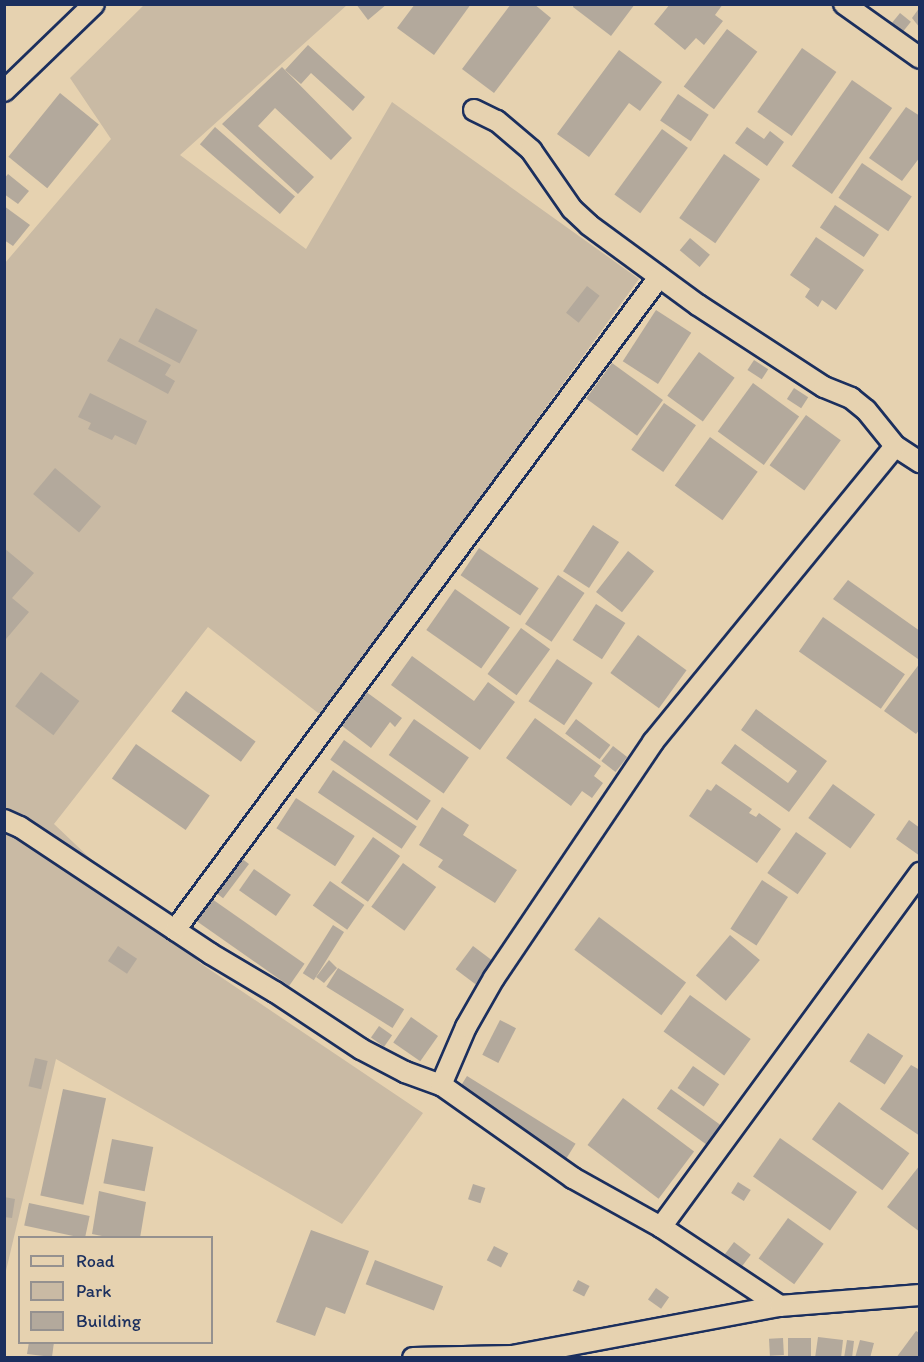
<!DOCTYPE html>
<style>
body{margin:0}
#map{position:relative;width:924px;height:1362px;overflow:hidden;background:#e6d2b0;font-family:Itim,sans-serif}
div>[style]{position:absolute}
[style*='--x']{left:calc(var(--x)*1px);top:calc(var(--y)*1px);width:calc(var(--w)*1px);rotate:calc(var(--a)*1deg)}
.green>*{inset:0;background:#c9baa4}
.building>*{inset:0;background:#b3a99c;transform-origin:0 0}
.roads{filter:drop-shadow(2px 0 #1b2f5e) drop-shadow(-2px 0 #1b2f5e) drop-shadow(0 2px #1b2f5e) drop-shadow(0 -2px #1b2f5e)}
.street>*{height:20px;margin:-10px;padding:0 10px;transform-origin:10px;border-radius:10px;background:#e6d2b0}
span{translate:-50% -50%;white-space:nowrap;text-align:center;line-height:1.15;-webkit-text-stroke:4.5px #e6d2b0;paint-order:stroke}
.frame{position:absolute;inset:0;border:6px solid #1b2f5e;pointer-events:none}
.legend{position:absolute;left:18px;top:1236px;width:195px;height:108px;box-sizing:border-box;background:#e6d2b0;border:2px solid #95918f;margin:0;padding:8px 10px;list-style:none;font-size:18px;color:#1b2f5e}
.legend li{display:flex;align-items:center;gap:12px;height:30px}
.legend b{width:30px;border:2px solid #95918f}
</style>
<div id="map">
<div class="green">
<div style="clip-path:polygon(144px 5px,347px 5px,180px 155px,306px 249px,392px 102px,639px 279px,322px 716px,208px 627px,54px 824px,200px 963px,423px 1113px,342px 1224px,56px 1059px,5px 1275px,5px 263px,111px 139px,70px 78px)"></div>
</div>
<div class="building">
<div style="clip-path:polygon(356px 4px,387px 4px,368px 20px)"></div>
<div style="clip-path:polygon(415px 4px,471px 4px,434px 55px,397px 28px)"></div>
<div style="clip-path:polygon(511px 4px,534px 4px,551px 18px,494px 93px,462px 69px)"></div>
<div style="clip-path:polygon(574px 4px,635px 4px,611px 36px,573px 7px)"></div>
<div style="clip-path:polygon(670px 4px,723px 4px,715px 15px,723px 21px,704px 45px,696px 38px,685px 50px,654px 24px)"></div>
<div style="clip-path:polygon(920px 7px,920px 28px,912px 18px)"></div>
<div style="left:900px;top:13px;width:14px;height:13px;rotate:39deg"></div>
<div style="left:727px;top:29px;width:38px;height:72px;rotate:37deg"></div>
<div style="clip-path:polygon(308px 45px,365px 97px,353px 111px,311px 73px,301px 84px,285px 70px)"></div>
<div style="left:802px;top:48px;width:42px;height:78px;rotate:35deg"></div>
<div style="clip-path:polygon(619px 50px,662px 82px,640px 111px,629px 103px,589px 157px,557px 134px)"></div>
<div style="clip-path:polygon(282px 67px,352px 138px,331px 160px,275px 108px,258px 126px,314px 177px,298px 194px,222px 124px)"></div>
<div style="left:852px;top:80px;width:49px;height:105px;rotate:35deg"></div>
<div style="left:60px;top:93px;width:50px;height:82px;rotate:39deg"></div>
<div style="left:678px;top:94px;width:37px;height:32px;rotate:34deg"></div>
<div style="clip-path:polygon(906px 107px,920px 116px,920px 157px,902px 181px,869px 158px)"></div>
<div style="left:215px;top:127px;width:106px;height:23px;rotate:41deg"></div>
<div style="clip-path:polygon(747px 127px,764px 139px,770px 131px,784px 142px,767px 166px,735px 143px)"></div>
<div style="left:662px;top:129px;width:32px;height:81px;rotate:36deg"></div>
<div style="left:724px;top:154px;width:44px;height:78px;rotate:35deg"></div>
<div style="left:862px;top:163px;width:60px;height:42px;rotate:34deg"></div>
<div style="clip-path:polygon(8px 174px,29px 191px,18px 204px,4px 194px,4px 179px)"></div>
<div style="left:835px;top:205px;width:53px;height:27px;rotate:34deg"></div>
<div style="clip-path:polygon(4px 206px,30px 225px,13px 246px,4px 240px)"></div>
<div style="clip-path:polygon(816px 237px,864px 270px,836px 310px,822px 300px,818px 307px,805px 297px,810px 289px,790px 275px)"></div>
<div style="left:690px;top:238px;width:26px;height:16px;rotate:40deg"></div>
<div style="left:587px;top:286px;width:16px;height:34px;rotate:38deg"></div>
<div style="left:156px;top:308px;width:47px;height:38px;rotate:28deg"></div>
<div style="left:656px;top:310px;width:42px;height:61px;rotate:33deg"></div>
<div style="clip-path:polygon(120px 338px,171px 365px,165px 375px,175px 381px,168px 394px,107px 361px)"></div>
<div style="left:699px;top:352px;width:44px;height:54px;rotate:36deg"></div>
<div style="left:754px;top:360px;width:17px;height:12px;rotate:33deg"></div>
<div style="left:612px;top:363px;width:63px;height:44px;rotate:36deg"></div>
<div style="left:753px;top:383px;width:57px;height:60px;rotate:36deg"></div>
<div style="left:794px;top:388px;width:17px;height:13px;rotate:33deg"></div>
<div style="clip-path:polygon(90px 393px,147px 421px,136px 445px,115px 435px,112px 440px,88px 429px,91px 423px,78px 417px)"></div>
<div style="left:664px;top:403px;width:39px;height:57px;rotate:35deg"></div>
<div style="left:806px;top:415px;width:43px;height:62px;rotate:36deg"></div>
<div style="left:710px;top:437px;width:59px;height:60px;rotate:36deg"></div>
<div style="left:55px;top:468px;width:60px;height:34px;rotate:40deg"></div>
<div style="left:593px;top:525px;width:31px;height:55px;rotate:33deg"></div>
<div style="clip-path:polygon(4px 548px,34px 573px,12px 598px,29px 612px,6px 639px)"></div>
<div style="left:479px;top:548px;width:72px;height:33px;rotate:34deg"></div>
<div style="left:628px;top:551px;width:33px;height:52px;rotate:38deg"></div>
<div style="left:558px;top:575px;width:32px;height:59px;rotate:34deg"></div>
<div style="clip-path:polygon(848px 580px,920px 631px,918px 659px,833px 599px)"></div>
<div style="left:455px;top:589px;width:67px;height:50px;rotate:35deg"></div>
<div style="left:596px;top:604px;width:35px;height:43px;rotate:33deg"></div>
<div style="left:823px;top:617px;width:100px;height:42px;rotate:35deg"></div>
<div style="left:521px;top:628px;width:36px;height:57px;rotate:36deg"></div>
<div style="left:638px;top:635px;width:60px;height:47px;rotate:36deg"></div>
<div style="clip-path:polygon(412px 656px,474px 701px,488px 682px,515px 702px,480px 750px,391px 685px)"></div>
<div style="left:557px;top:659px;width:43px;height:51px;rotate:34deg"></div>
<div style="clip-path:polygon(920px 663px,920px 729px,916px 734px,884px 711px)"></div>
<div style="left:41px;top:672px;width:48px;height:43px;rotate:37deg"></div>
<div style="left:186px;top:691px;width:86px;height:25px;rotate:36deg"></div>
<div style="clip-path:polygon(365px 691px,402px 718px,395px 727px,390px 722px,371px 748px,341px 725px)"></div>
<div style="clip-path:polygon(756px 709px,827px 761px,789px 812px,721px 763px,735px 744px,788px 783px,797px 771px,741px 730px)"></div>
<div style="clip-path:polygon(535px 718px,601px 766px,594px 776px,603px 783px,592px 798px,582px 791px,571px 806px,506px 758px)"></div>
<div style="left:414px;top:719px;width:67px;height:44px;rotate:35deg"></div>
<div style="left:576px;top:719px;width:43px;height:18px;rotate:37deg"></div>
<div style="left:344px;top:740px;width:106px;height:24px;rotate:35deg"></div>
<div style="left:136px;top:744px;width:90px;height:42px;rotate:35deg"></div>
<div style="left:613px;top:746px;width:18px;height:19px;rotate:38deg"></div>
<div style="left:333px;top:770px;width:101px;height:27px;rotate:34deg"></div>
<div style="clip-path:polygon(716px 784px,752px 809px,749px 813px,756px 817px,759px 813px,781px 829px,757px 863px,689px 816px,707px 789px,711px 791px)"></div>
<div style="left:833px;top:784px;width:52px;height:42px;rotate:36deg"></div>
<div style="left:296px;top:798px;width:70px;height:36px;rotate:33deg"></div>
<div style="clip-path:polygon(442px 807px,469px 825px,463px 835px,517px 870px,495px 903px,438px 867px,443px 860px,419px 845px)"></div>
<div style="clip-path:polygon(909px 820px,920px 828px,920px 856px,896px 839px)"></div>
<div style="left:796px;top:832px;width:37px;height:50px;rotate:35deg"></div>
<div style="left:373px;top:837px;width:33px;height:56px;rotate:35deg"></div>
<div style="left:237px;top:855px;width:15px;height:43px;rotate:37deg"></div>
<div style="left:403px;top:863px;width:41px;height:54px;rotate:36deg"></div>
<div style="left:254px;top:869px;width:45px;height:26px;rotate:35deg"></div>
<div style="left:762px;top:880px;width:31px;height:58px;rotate:33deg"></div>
<div style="left:330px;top:881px;width:42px;height:30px;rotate:35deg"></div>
<div style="left:212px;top:899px;width:113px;height:27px;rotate:35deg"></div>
<div style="left:599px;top:917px;width:109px;height:41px;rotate:37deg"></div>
<div style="left:333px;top:925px;width:13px;height:57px;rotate:32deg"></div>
<div style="left:730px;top:935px;width:39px;height:53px;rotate:40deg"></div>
<div style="left:118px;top:946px;width:23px;height:18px;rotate:34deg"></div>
<div style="left:473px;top:946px;width:25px;height:29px;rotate:37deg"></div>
<div style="clip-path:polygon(329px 960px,337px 968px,324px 983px,316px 977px)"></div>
<div style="left:338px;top:968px;width:78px;height:22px;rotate:32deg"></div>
<div style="left:690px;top:995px;width:75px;height:45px;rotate:36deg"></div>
<div style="left:411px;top:1017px;width:33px;height:31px;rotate:35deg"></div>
<div style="left:500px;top:1020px;width:18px;height:39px;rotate:27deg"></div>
<div style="left:379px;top:1026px;width:16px;height:14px;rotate:35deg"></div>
<div style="left:868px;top:1033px;width:42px;height:34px;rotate:33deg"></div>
<div style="left:35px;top:1058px;width:13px;height:29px;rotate:13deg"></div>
<div style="clip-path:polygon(911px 1065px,920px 1070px,920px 1136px,880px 1109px)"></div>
<div style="left:693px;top:1066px;width:32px;height:27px;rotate:35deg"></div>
<div style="left:467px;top:1076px;width:128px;height:23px;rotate:32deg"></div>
<div style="left:63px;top:1089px;width:44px;height:109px;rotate:12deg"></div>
<div style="left:671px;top:1089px;width:68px;height:24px;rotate:36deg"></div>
<div style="left:623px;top:1098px;width:89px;height:59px;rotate:37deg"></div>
<div style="left:839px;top:1102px;width:87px;height:46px;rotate:36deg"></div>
<div style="left:780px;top:1138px;width:94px;height:47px;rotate:35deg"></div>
<div style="left:112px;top:1139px;width:42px;height:45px;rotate:11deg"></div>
<div style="clip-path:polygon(920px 1165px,920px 1232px,887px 1207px)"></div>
<div style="left:738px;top:1182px;width:15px;height:13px;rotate:32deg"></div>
<div style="left:473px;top:1184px;width:13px;height:16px;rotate:18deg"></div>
<div style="clip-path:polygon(99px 1191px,146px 1202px,140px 1238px,112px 1238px,92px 1234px)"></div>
<div style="clip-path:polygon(4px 1197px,15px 1199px,12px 1218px,4px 1217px)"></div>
<div style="left:29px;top:1203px;width:62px;height:23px;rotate:12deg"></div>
<div style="left:788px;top:1218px;width:44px;height:50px;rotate:36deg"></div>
<div style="clip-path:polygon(311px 1230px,369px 1251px,345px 1314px,326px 1307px,315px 1336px,276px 1322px)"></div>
<div style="left:734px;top:1242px;width:21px;height:19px;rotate:37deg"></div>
<div style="left:494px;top:1246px;width:16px;height:16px;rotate:27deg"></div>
<div style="left:375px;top:1260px;width:73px;height:26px;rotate:21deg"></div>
<div style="left:578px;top:1280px;width:13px;height:12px;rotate:27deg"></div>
<div style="left:656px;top:1288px;width:16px;height:14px;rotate:35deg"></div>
<div style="clip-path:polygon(916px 1331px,920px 1333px,920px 1358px,896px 1358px)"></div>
<div style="clip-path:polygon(818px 1337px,843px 1340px,841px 1358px,815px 1358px)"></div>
<div style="left:783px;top:1338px;width:17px;height:14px;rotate:87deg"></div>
<div style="left:788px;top:1338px;width:23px;height:20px"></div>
<div style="clip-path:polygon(847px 1340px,854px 1341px,852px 1358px,844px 1358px)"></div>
<div style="clip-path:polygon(860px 1340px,874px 1343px,870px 1358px,855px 1358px)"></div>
<div style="clip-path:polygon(29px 1342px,54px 1342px,52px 1357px,27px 1354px)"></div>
</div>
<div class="roads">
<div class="street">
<div style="--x:844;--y:4;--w:93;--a:35.4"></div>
<div style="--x:4;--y:91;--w:125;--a:-44"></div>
<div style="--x:474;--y:110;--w:25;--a:26"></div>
<div style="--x:497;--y:121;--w:45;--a:40.5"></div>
<div style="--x:531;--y:150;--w:72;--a:55.2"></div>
<div style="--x:572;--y:209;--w:23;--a:43"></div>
<div style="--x:589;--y:225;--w:135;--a:36.3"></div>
<div style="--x:698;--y:305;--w:150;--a:33.1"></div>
<div style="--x:824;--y:387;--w:29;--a:22"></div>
<div style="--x:851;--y:398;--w:19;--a:39"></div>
<div style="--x:866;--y:410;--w:46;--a:51.1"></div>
<div style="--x:895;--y:446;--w:30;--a:33"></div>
<div style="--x:4;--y:820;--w:17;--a:24"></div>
<div style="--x:20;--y:827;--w:229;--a:33.6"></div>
<div style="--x:211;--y:954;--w:74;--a:30.7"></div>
<div style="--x:275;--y:992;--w:103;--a:33.5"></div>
<div style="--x:361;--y:1049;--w:50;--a:27.6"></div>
<div style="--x:405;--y:1072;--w:38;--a:20"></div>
<div style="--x:175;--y:930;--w:813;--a:-53.45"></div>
<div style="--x:661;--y:1227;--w:439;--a:-53.8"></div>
<div style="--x:780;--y:1306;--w:143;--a:-146.4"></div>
<div style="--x:661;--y:1227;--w:101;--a:-150.9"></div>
<div style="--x:573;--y:1178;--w:161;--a:-144.8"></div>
<div style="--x:441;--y:1085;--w:63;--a:-66.7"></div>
<div style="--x:466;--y:1027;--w:56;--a:-60.3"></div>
<div style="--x:494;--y:978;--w:285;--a:-56"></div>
<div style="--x:653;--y:742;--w:382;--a:-50.7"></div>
<div style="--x:413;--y:1358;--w:99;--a:-1.2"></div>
<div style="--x:512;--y:1356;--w:273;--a:-10.6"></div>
<div style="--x:780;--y:1306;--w:140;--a:-4.5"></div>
</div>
</div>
<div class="frame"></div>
<ul class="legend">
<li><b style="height:8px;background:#e6d2b0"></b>Road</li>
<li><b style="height:16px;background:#c9baa4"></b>Park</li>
<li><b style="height:16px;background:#b3a99c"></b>Building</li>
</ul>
</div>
